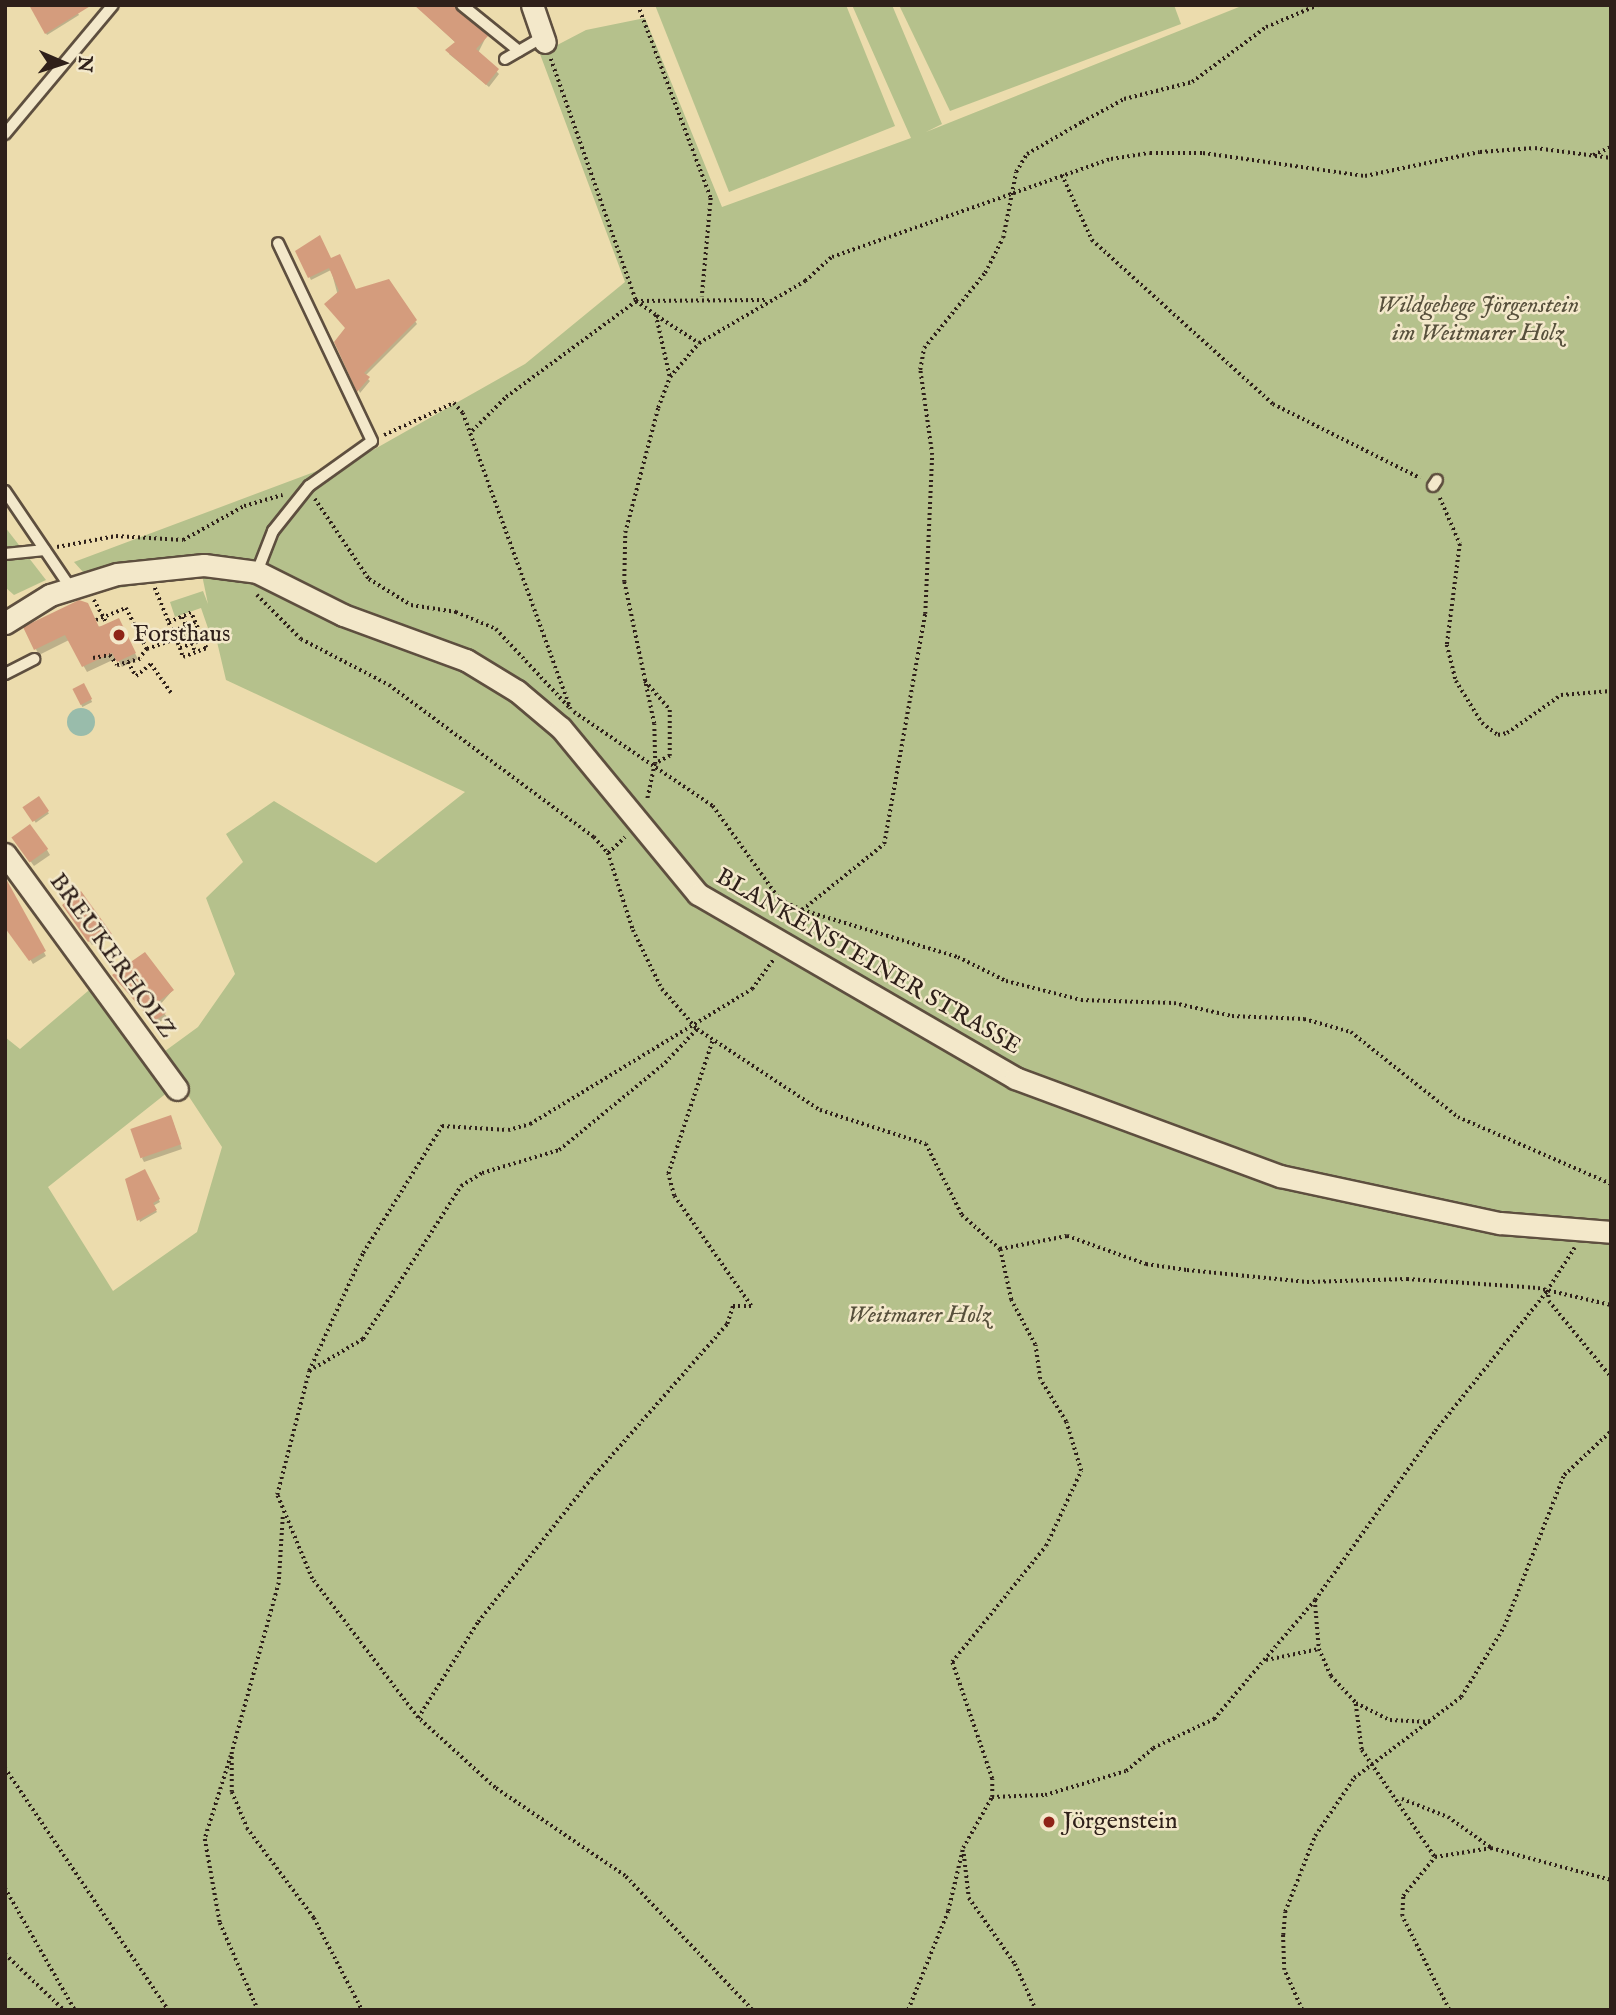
<!DOCTYPE html>
<meta charset="utf-8">
<style>
body{margin:0}
#map{position:relative;width:1616px;height:2015px;overflow:hidden;background:#ecdcad;font-family:"IM FELL English",serif}
div>[style]{position:absolute}
[style*='--x']{left:calc(var(--x)*1px);top:calc(var(--y)*1px);width:calc(var(--w)*1px);rotate:calc(var(--a)*1deg)}
.green>*{inset:0;background:#b5c18c}
.water>*{inset:0;background:#99bcab}
.round{border-radius:50%}
.shadow>*{inset:0;background:#0003;transform-origin:0 0}
.building>*{inset:0;background:#d49c7d;transform-origin:0 0}
.path>*{height:3.5px;margin-top:-1.75px;transform-origin:0;background:repeating-linear-gradient(90deg,#2f201a 0 2px,transparent 0 5.5px)}
.roads{filter:drop-shadow(2px 0 #5e4f3f) drop-shadow(-2px 0 #5e4f3f) drop-shadow(0 2px #5e4f3f) drop-shadow(0 -2px #5e4f3f)}
.service>*{height:10px;margin:-5px;padding:0 5px;transform-origin:5px;border-radius:5px;background:#f3e8ca}
.minor>*{height:21px;margin:-10.5px;padding:0 10.5px;transform-origin:10.5px;border-radius:10.5px;background:#f3e8ca}
.dots>*{width:19px;height:19px;translate:-50% -50%;box-sizing:border-box;border:4px solid #f3e8ca;border-radius:50%}
span{translate:-50% -50%;white-space:nowrap;text-align:center;line-height:1.15;-webkit-text-stroke:5px #f3e8ca;paint-order:stroke}
.park-label{font-size:24px;color:#57503c;font-style:italic}
.poi-label{font-size:24px;color:#2f201a}
.left{translate:0 -50%;text-align:left}
.street-label{font-size:24px;color:#2f201a}
.frame{position:absolute;inset:0;border:7px solid #2f201a;pointer-events:none}
.north{position:absolute;left:28px;top:28px;width:70px;height:70px;-webkit-text-stroke:5px #f3e8ca;paint-order:stroke;rotate:93deg;font-size:19px;font-weight:700;line-height:28px;text-align:center;color:#2f201a}
.north::after{content:'';display:block;margin:auto;width:24px;height:32px;background:#2f201a;clip-path:polygon(50% 0,100% 100%,50% 72%,0 100%)}
</style>
<div id="map">
<div class="green">
<div style="clip-path:polygon(655px 5px,846px 5px,895px 126px,729px 192px)"></div>
<div style="clip-path:polygon(852px 5px,892px 5px,942px 124px,926px 132px,1244px 5px,1611px 5px,1611px 2010px,5px 2010px,5px 1037px,20px 1049px,95px 985px,173px 1088px,48px 1187px,113px 1291px,197px 1232px,222px 1147px,161px 1054px,198px 1027px,235px 974px,206px 898px,243px 862px,226px 834px,274px 801px,376px 863px,465px 792px,226px 680px,214px 629px,209px 631px,201px 608px,175px 617px,170px 602px,203px 591px,208px 604px,202px 575px,100px 591px,74px 562px,373px 450px,525px 364px,625px 282px,540px 54px,586px 30px,645px 18px,722px 207px,911px 138px)"></div>
<div style="clip-path:polygon(899px 5px,1174px 5px,1181px 24px,950px 111px)"></div>
<div style="clip-path:polygon(5px 527px,46px 580px,14px 595px,5px 587px)"></div>
</div>
<div class="water">
<div class="round" style="left:67px;top:708px;width:28px;height:28px"></div>
</div>
<div class="shadow">
<div style="clip-path:polygon(31px 5px,73px 5px,79px 15px,47px 35px)"></div>
<div style="clip-path:polygon(424px 13px,486px 37px,478px 53px,499px 74px,489px 87px,449px 54px,456px 43px)"></div>
<div style="clip-path:polygon(297px 252px,331px 260px,356px 291px,388px 281px,417px 324px,365px 376px,370px 381px,360px 393px,336px 342px,347px 329px,331px 270px,311px 280px)"></div>
<div style="clip-path:polygon(121px 626px,138px 659px,122px 667px,117px 658px,87px 672px,69px 640px,39px 655px,25px 628px)"></div>
<div style="left:84px;top:686px;width:18px;height:11px;rotate:63deg"></div>
<div style="left:38px;top:798px;width:19px;height:16px;rotate:55deg"></div>
<div style="clip-path:polygon(17px 843px,47px 850px,50px 855px,34px 866px)"></div>
<div style="clip-path:polygon(5px 881px,46px 956px,33px 964px,5px 918px)"></div>
<div style="clip-path:polygon(66px 910px,110px 934px,113px 939px,92px 945px)"></div>
<div style="clip-path:polygon(116px 979px,172px 991px,159px 1006px,167px 1017px,156px 1025px)"></div>
<div style="clip-path:polygon(173px 1122px,182px 1149px,144px 1162px,142px 1158px)"></div>
<div style="clip-path:polygon(144px 1171px,160px 1202px,153px 1206px,157px 1212px,140px 1222px,127px 1180px)"></div>
</div>
<div class="building">
<div style="clip-path:polygon(29px 5px,92px 5px,45px 34px)"></div>
<div style="clip-path:polygon(414px 5px,454px 5px,488px 36px,476px 49px,499px 69px,486px 85px,445px 50px,455px 42px)"></div>
<div style="clip-path:polygon(320px 235px,331px 258px,340px 254px,356px 289px,389px 279px,417px 320px,364px 373px,370px 377px,357px 392px,334px 342px,345px 328px,324px 304px,339px 291px,329px 268px,308px 278px,295px 251px)"></div>
<div style="clip-path:polygon(79px 600px,88px 603px,99px 627px,119px 618px,136px 653px,117px 662px,112px 653px,82px 667px,65px 635px,34px 650px,23px 627px)"></div>
<div style="left:84px;top:683px;width:18px;height:13px;rotate:63deg"></div>
<div style="left:39px;top:796px;width:18px;height:20px;rotate:56deg"></div>
<div style="left:30px;top:824px;width:31px;height:23px;rotate:54deg"></div>
<div style="clip-path:polygon(5px 877px,46px 951px,29px 961px,5px 928px)"></div>
<div style="clip-path:polygon(81px 891px,112px 934px,98px 944px,94px 938px,88px 942px,62px 905px)"></div>
<div style="clip-path:polygon(145px 952px,174px 990px,158px 1002px,166px 1013px,153px 1022px,112px 975px)"></div>
<div style="left:171px;top:1115px;width:31px;height:43px;rotate:71deg"></div>
<div style="clip-path:polygon(145px 1169px,160px 1199px,153px 1203px,157px 1210px,137px 1221px,125px 1179px)"></div>
</div>
<div class="path">
<div style="--x:638;--y:5;--w:206;--a:69.3"></div>
<div style="--x:711;--y:198;--w:99;--a:95.2"></div>
<div style="--x:551;--y:59;--w:256;--a:70.6"></div>
<div style="--x:636;--y:301;--w:24;--a:35"></div>
<div style="--x:656;--y:315;--w:64;--a:77.3"></div>
<div style="--x:1593;--y:155;--w:20;--a:-24"></div>
<div style="--x:1062;--y:175;--w:72;--a:65.2"></div>
<div style="--x:1092;--y:240;--w:244;--a:42.2"></div>
<div style="--x:1273;--y:404;--w:165;--a:26.7"></div>
<div style="--x:657;--y:316;--w:50;--a:32.7"></div>
<div style="--x:472;--y:431;--w:48;--a:-45"></div>
<div style="--x:506;--y:397;--w:162;--a:-36.4"></div>
<div style="--x:636;--y:301;--w:131;--a:-0.4"></div>
<div style="--x:384;--y:435;--w:77;--a:-24.6"></div>
<div style="--x:454;--y:403;--w:13;--a:48"></div>
<div style="--x:463;--y:413;--w:315;--a:70"></div>
<div style="--x:1440;--y:498;--w:50;--a:66.5"></div>
<div style="--x:1460;--y:544;--w:102;--a:97.3"></div>
<div style="--x:1447;--y:645;--w:37;--a:76"></div>
<div style="--x:1456;--y:681;--w:49;--a:58.2"></div>
<div style="--x:1482;--y:723;--w:20;--a:37"></div>
<div style="--x:1498;--y:735;--w:9;--a:-13"></div>
<div style="--x:1507;--y:733;--w:66;--a:-35.1"></div>
<div style="--x:1561;--y:695;--w:50;--a:-4.6"></div>
<div style="--x:315;--y:499;--w:97;--a:56"></div>
<div style="--x:369;--y:579;--w:49;--a:31.8"></div>
<div style="--x:411;--y:605;--w:46;--a:8.8"></div>
<div style="--x:456;--y:612;--w:43;--a:23"></div>
<div style="--x:496;--y:629;--w:107;--a:46.9"></div>
<div style="--x:57;--y:547;--w:60;--a:-10.6"></div>
<div style="--x:116;--y:536;--w:67;--a:3.4"></div>
<div style="--x:183;--y:540;--w:70;--a:-29.1"></div>
<div style="--x:244;--y:506;--w:40;--a:-16"></div>
<div style="--x:155;--y:588;--w:38;--a:68"></div>
<div style="--x:169;--y:623;--w:27;--a:66"></div>
<div style="--x:180;--y:648;--w:9;--a:72"></div>
<div style="--x:183;--y:657;--w:25;--a:-21"></div>
<div style="--x:206;--y:648;--w:38;--a:-113"></div>
<div style="--x:191;--y:613;--w:24;--a:156"></div>
<div style="--x:257;--y:595;--w:62;--a:45"></div>
<div style="--x:301;--y:639;--w:99;--a:27.6"></div>
<div style="--x:389;--y:685;--w:255;--a:36.6"></div>
<div style="--x:594;--y:837;--w:21;--a:49"></div>
<div style="--x:608;--y:853;--w:81;--a:72"></div>
<div style="--x:633;--y:930;--w:66;--a:63.8"></div>
<div style="--x:662;--y:989;--w:53;--a:48.8"></div>
<div style="--x:697;--y:1029;--w:147;--a:33.4"></div>
<div style="--x:820;--y:1110;--w:111;--a:17.8"></div>
<div style="--x:926;--y:1144;--w:80;--a:63.1"></div>
<div style="--x:962;--y:1215;--w:51;--a:41.8"></div>
<div style="--x:1000;--y:1249;--w:68;--a:-11"></div>
<div style="--x:1067;--y:1236;--w:84;--a:19.5"></div>
<div style="--x:1146;--y:1264;--w:41;--a:8.3"></div>
<div style="--x:1187;--y:1270;--w:121;--a:5.7"></div>
<div style="--x:1307;--y:1282;--w:100;--a:-1.7"></div>
<div style="--x:1407;--y:1279;--w:131;--a:3.9"></div>
<div style="--x:1538;--y:1288;--w:75;--a:13.1"></div>
<div style="--x:94;--y:600;--w:26;--a:61"></div>
<div style="--x:183;--y:617;--w:36;--a:71"></div>
<div style="--x:96;--y:620;--w:32;--a:-22"></div>
<div style="--x:126;--y:608;--w:46;--a:62.9"></div>
<div style="--x:147;--y:649;--w:11;--a:128"></div>
<div style="--x:173;--y:631;--w:24;--a:-22"></div>
<div style="--x:180;--y:648;--w:23;--a:-20"></div>
<div style="--x:147;--y:649;--w:54;--a:-19.4"></div>
<div style="--x:93;--y:658;--w:17;--a:-10"></div>
<div style="--x:110;--y:655;--w:12;--a:55"></div>
<div style="--x:117;--y:665;--w:24;--a:-15"></div>
<div style="--x:128;--y:662;--w:16;--a:60"></div>
<div style="--x:136;--y:676;--w:19;--a:-39"></div>
<div style="--x:151;--y:664;--w:35;--a:55"></div>
<div style="--x:645;--y:681;--w:38;--a:49"></div>
<div style="--x:670;--y:710;--w:46;--a:90"></div>
<div style="--x:670;--y:756;--w:17;--a:152"></div>
<div style="--x:655;--y:764;--w:38;--a:102"></div>
<div style="--x:574;--y:712;--w:168;--a:34.1"></div>
<div style="--x:713;--y:806;--w:115;--a:54.5"></div>
<div style="--x:780;--y:900;--w:24;--a:24"></div>
<div style="--x:802;--y:910;--w:163;--a:16.8"></div>
<div style="--x:958;--y:957;--w:54;--a:26.6"></div>
<div style="--x:1006;--y:981;--w:77;--a:14.2"></div>
<div style="--x:1081;--y:1000;--w:93;--a:1.8"></div>
<div style="--x:1174;--y:1003;--w:59;--a:12.6"></div>
<div style="--x:1232;--y:1016;--w:72;--a:2.4"></div>
<div style="--x:1304;--y:1019;--w:49;--a:15.5"></div>
<div style="--x:1351;--y:1032;--w:137;--a:38.5"></div>
<div style="--x:1458;--y:1117;--w:167;--a:23.6"></div>
<div style="--x:655;--y:764;--w:40;--a:-91.4"></div>
<div style="--x:654;--y:724;--w:145;--a:-101.9"></div>
<div style="--x:624;--y:582;--w:49;--a:-88.8"></div>
<div style="--x:625;--y:533;--w:129;--a:-75.2"></div>
<div style="--x:658;--y:408;--w:33;--a:-69"></div>
<div style="--x:670;--y:377;--w:45;--a:-49.5"></div>
<div style="--x:699;--y:343;--w:123;--a:-30.3"></div>
<div style="--x:805;--y:281;--w:36;--a:-42"></div>
<div style="--x:832;--y:257;--w:296;--a:-19.4"></div>
<div style="--x:1111;--y:159;--w:39;--a:-9"></div>
<div style="--x:1150;--y:153;--w:53;--a:0"></div>
<div style="--x:1203;--y:153;--w:164;--a:8.1"></div>
<div style="--x:1365;--y:176;--w:117;--a:-11.8"></div>
<div style="--x:1480;--y:152;--w:55;--a:-4.2"></div>
<div style="--x:1535;--y:148;--w:77;--a:7.5"></div>
<div style="--x:608;--y:853;--w:23;--a:-43"></div>
<div style="--x:794;--y:927;--w:19;--a:-65"></div>
<div style="--x:802;--y:910;--w:105;--a:-38.8"></div>
<div style="--x:884;--y:844;--w:234;--a:-79.9"></div>
<div style="--x:925;--y:614;--w:159;--a:-87.5"></div>
<div style="--x:932;--y:455;--w:86;--a:-98"></div>
<div style="--x:920;--y:370;--w:22;--a:-80"></div>
<div style="--x:924;--y:348;--w:97;--a:-50.9"></div>
<div style="--x:985;--y:273;--w:39;--a:-63"></div>
<div style="--x:1003;--y:238;--w:67;--a:-78.9"></div>
<div style="--x:1016;--y:172;--w:21;--a:-59"></div>
<div style="--x:1027;--y:154;--w:64;--a:-30.2"></div>
<div style="--x:1082;--y:122;--w:48;--a:-28.7"></div>
<div style="--x:1124;--y:99;--w:70;--a:-14"></div>
<div style="--x:1192;--y:82;--w:92;--a:-36.6"></div>
<div style="--x:1266;--y:27;--w:56;--a:-22.9"></div>
<div style="--x:1575;--y:1248;--w:50;--a:122.7"></div>
<div style="--x:1548;--y:1290;--w:11;--a:85"></div>
<div style="--x:1549;--y:1301;--w:98;--a:50.8"></div>
<div style="--x:309;--y:1371;--w:63;--a:-30.7"></div>
<div style="--x:363;--y:1339;--w:182;--a:-57.4"></div>
<div style="--x:461;--y:1186;--w:25;--a:-32"></div>
<div style="--x:482;--y:1173;--w:80;--a:-16.6"></div>
<div style="--x:559;--y:1150;--w:137;--a:-39.4"></div>
<div style="--x:665;--y:1063;--w:47;--a:-46.7"></div>
<div style="--x:283;--y:1517;--w:66;--a:93.5"></div>
<div style="--x:279;--y:1583;--w:175;--a:105.5"></div>
<div style="--x:232;--y:1752;--w:40;--a:90"></div>
<div style="--x:232;--y:1792;--w:39;--a:67"></div>
<div style="--x:247;--y:1828;--w:112;--a:53.3"></div>
<div style="--x:314;--y:1918;--w:104;--a:62.4"></div>
<div style="--x:1315;--y:1600;--w:49;--a:85.3"></div>
<div style="--x:1319;--y:1649;--w:30;--a:66"></div>
<div style="--x:1331;--y:1676;--w:37;--a:47"></div>
<div style="--x:1356;--y:1703;--w:38;--a:27"></div>
<div style="--x:1390;--y:1720;--w:40;--a:2.9"></div>
<div style="--x:1266;--y:1660;--w:54;--a:-11.7"></div>
<div style="--x:1356;--y:1704;--w:46;--a:82.6"></div>
<div style="--x:1362;--y:1750;--w:130;--a:55.7"></div>
<div style="--x:418;--y:1718;--w:113;--a:-58"></div>
<div style="--x:478;--y:1622;--w:182;--a:-51.7"></div>
<div style="--x:591;--y:1479;--w:206;--a:-48.7"></div>
<div style="--x:727;--y:1324;--w:19;--a:-72"></div>
<div style="--x:733;--y:1306;--w:18;--a:0"></div>
<div style="--x:751;--y:1306;--w:134;--a:-125"></div>
<div style="--x:674;--y:1196;--w:23;--a:-105"></div>
<div style="--x:668;--y:1174;--w:142;--a:-71.6"></div>
<div style="--x:231;--y:1756;--w:87;--a:107.4"></div>
<div style="--x:205;--y:1839;--w:85;--a:79.9"></div>
<div style="--x:220;--y:1923;--w:95;--a:66.4"></div>
<div style="--x:5;--y:1768;--w:292;--a:56"></div>
<div style="--x:992;--y:1797;--w:53;--a:-2.2"></div>
<div style="--x:1045;--y:1795;--w:84;--a:-16.5"></div>
<div style="--x:1126;--y:1771;--w:35;--a:-40"></div>
<div style="--x:1153;--y:1748;--w:68;--a:-25.4"></div>
<div style="--x:1214;--y:1719;--w:156;--a:-49.7"></div>
<div style="--x:1315;--y:1600;--w:207;--a:-54.6"></div>
<div style="--x:1435;--y:1431;--w:181;--a:-51.3"></div>
<div style="--x:1402;--y:1799;--w:49;--a:21.4"></div>
<div style="--x:1448;--y:1817;--w:52;--a:35.5"></div>
<div style="--x:964;--y:1854;--w:44;--a:83.5"></div>
<div style="--x:969;--y:1898;--w:80;--a:55.1"></div>
<div style="--x:1015;--y:1964;--w:51;--a:65.5"></div>
<div style="--x:5;--y:1888;--w:141;--a:60.2"></div>
<div style="--x:5;--y:1954;--w:81;--a:43.5"></div>
<div style="--x:752;--y:2010;--w:185;--a:-133.5"></div>
<div style="--x:625;--y:1876;--w:157;--a:-145.9"></div>
<div style="--x:495;--y:1788;--w:104;--a:-137.7"></div>
<div style="--x:418;--y:1718;--w:175;--a:-127.3"></div>
<div style="--x:312;--y:1579;--w:91;--a:-112.6"></div>
<div style="--x:277;--y:1495;--w:128;--a:-75.5"></div>
<div style="--x:309;--y:1371;--w:130;--a:-65.4"></div>
<div style="--x:363;--y:1253;--w:150;--a:-58.1"></div>
<div style="--x:442;--y:1126;--w:66;--a:3.5"></div>
<div style="--x:508;--y:1130;--w:23;--a:-15"></div>
<div style="--x:530;--y:1124;--w:260;--a:-31.3"></div>
<div style="--x:752;--y:989;--w:36;--a:-54"></div>
<div style="--x:908;--y:2010;--w:107;--a:-68"></div>
<div style="--x:948;--y:1911;--w:65;--a:-76.6"></div>
<div style="--x:963;--y:1848;--w:59;--a:-60.4"></div>
<div style="--x:992;--y:1797;--w:18;--a:-90"></div>
<div style="--x:992;--y:1779;--w:124;--a:-108.9"></div>
<div style="--x:952;--y:1662;--w:149;--a:-51"></div>
<div style="--x:1046;--y:1546;--w:83;--a:-65"></div>
<div style="--x:1081;--y:1471;--w:51;--a:-107"></div>
<div style="--x:1066;--y:1422;--w:50;--a:-121.2"></div>
<div style="--x:1040;--y:1379;--w:34;--a:-98"></div>
<div style="--x:1035;--y:1345;--w:51;--a:-118.1"></div>
<div style="--x:1011;--y:1300;--w:52;--a:-102.2"></div>
<div style="--x:1302;--y:2010;--w:44;--a:-114.2"></div>
<div style="--x:1284;--y:1970;--w:35;--a:-92"></div>
<div style="--x:1283;--y:1935;--w:23;--a:-85"></div>
<div style="--x:1285;--y:1912;--w:82;--a:-68.5"></div>
<div style="--x:1315;--y:1836;--w:70;--a:-56.1"></div>
<div style="--x:1354;--y:1778;--w:134;--a:-37.1"></div>
<div style="--x:1461;--y:1697;--w:82;--a:-58.4"></div>
<div style="--x:1504;--y:1627;--w:163;--a:-68.5"></div>
<div style="--x:1564;--y:1475;--w:64;--a:-43.1"></div>
<div style="--x:1449;--y:2010;--w:105;--a:-116.6"></div>
<div style="--x:1402;--y:1916;--w:20;--a:-87"></div>
<div style="--x:1403;--y:1896;--w:50;--a:-50.6"></div>
<div style="--x:1435;--y:1857;--w:57;--a:-9.1"></div>
<div style="--x:1491;--y:1848;--w:124;--a:14.9"></div>
</div>
<div class="roads">
<div class="service">
<div style="--x:462;--y:5;--w:73;--a:38.9"></div>
<div style="--x:505;--y:59;--w:44;--a:-30.1"></div>
<div style="--x:5;--y:134;--w:168;--a:-50.1"></div>
<div style="--x:1433;--y:486;--w:7;--a:-56"></div>
<div style="--x:5;--y:491;--w:116;--a:55.9"></div>
<div style="--x:5;--y:554;--w:40;--a:-5.7"></div>
<div style="--x:257;--y:572;--w:44;--a:-68.7"></div>
<div style="--x:273;--y:531;--w:58;--a:-51.3"></div>
<div style="--x:309;--y:486;--w:77;--a:-35.5"></div>
<div style="--x:372;--y:441;--w:219;--a:-115.4"></div>
<div style="--x:5;--y:674;--w:33;--a:-27"></div>
</div>
<div class="minor">
<div style="--x:532;--y:5;--w:39;--a:71"></div>
<div style="--x:5;--y:623;--w:53;--a:-31.9"></div>
<div style="--x:50;--y:595;--w:70;--a:-17.4"></div>
<div style="--x:117;--y:574;--w:87;--a:-5.9"></div>
<div style="--x:204;--y:565;--w:53;--a:7.5"></div>
<div style="--x:257;--y:572;--w:96;--a:26.6"></div>
<div style="--x:343;--y:615;--w:131;--a:20.1"></div>
<div style="--x:466;--y:660;--w:60;--a:31.3"></div>
<div style="--x:517;--y:691;--w:57;--a:40.1"></div>
<div style="--x:561;--y:728;--w:215;--a:50.5"></div>
<div style="--x:698;--y:894;--w:367;--a:30.1"></div>
<div style="--x:1015;--y:1078;--w:283;--a:20.3"></div>
<div style="--x:1280;--y:1176;--w:225;--a:12.1"></div>
<div style="--x:1500;--y:1223;--w:111;--a:4.6"></div>
<div style="--x:5;--y:854;--w:291;--a:53.8"></div>
</div>
</div>
<div class="dots">
<div style="left:119px;top:635px;background:#8f2418"></div>
<div style="left:1049px;top:1822px;background:#8f2418"></div>
</div>
<div class="park-label">
<span style="left:1478px;top:320px">Wildgehege Jörgenstein<br>im Weitmarer Holz</span>
<span style="left:919px;top:1316px">Weitmarer Holz</span>
</div>
<div class="poi-label">
<span class="left" style="left:133px;top:635px">Forsthaus</span>
<span class="left" style="left:1063px;top:1822px">Jörgenstein</span>
</div>
<div class="street-label">
<span style="left:112px;top:956px;rotate:54deg">BREUKERHOLZ</span>
<span style="left:868px;top:962px;rotate:30deg">BLANKENSTEINER STRASSE</span>
</div>
<div class="frame"></div>
<div class="north">N</div>
</div>
